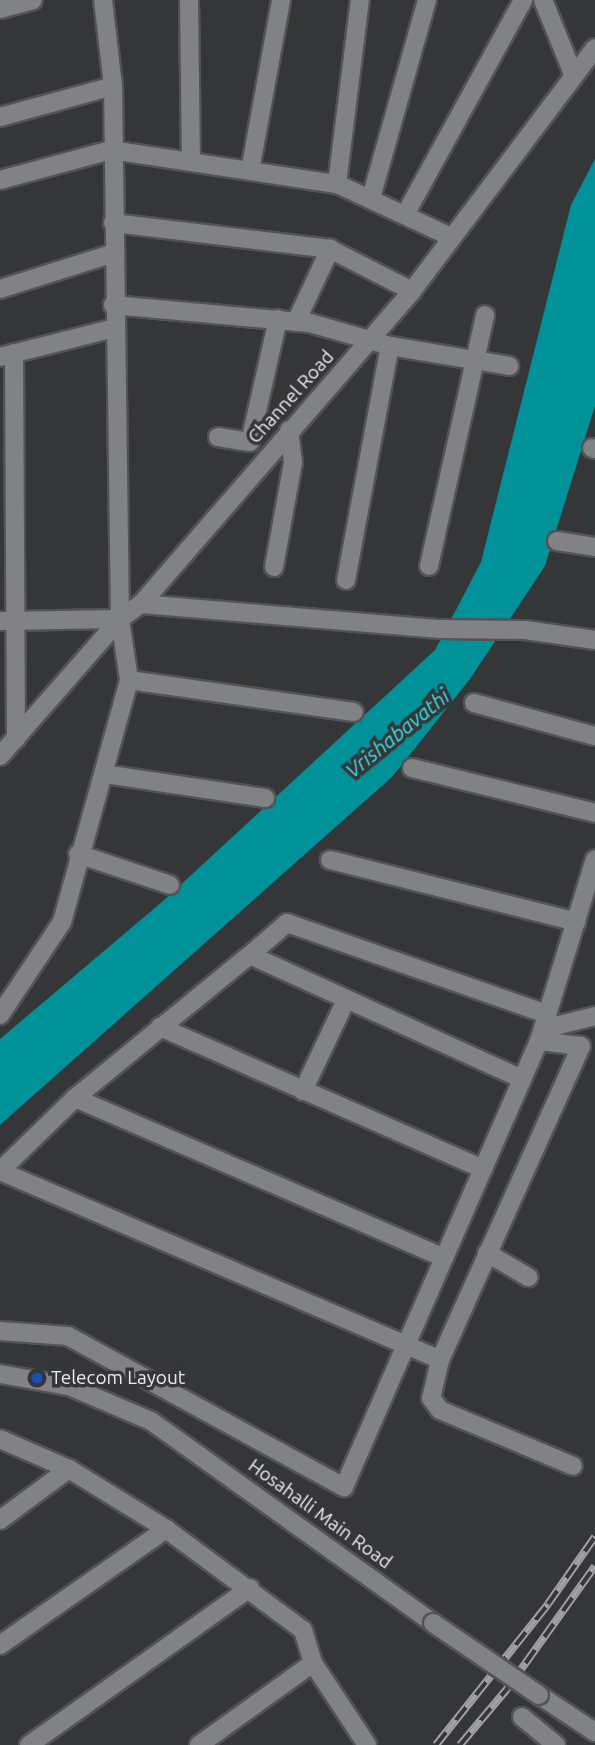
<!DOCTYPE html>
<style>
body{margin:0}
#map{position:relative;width:595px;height:1745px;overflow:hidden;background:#353638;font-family:Ubuntu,sans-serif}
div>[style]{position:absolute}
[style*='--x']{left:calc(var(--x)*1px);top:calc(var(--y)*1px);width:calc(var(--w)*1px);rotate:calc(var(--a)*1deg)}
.water>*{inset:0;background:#019199}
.roads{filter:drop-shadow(2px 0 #525355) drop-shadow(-2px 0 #525355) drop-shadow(0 2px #525355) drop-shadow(0 -2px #525355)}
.minor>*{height:18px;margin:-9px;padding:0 9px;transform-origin:9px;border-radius:9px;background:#818285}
.rail>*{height:8px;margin-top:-4px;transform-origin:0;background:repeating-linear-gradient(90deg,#353638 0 16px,#a1a2a4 0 32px);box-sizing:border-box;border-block:2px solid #a1a2a4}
.bridges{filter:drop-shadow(2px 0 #525355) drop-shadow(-2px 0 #525355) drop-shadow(0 2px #525355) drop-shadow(0 -2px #525355)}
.minor-bridge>*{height:18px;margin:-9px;padding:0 9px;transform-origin:9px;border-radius:9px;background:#818285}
.dots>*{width:19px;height:19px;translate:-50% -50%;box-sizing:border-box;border:4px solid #353638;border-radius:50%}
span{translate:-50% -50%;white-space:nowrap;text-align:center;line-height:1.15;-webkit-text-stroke:7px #353638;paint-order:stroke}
.street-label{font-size:19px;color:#eaebec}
.poi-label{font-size:19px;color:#eaebec}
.left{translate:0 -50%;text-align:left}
.water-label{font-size:21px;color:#37e0ec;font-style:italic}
</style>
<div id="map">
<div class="water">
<div style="clip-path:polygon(595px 159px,595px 406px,545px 566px,470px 679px,392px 777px,0 1125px,0 1039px,163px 901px,435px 650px,481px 562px,571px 205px)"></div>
</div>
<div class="roads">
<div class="minor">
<div style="--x:189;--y:0;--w:162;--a:89.3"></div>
<div style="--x:543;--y:0;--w:82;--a:67.8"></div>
<div style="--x:0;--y:9;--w:34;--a:-15"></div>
<div style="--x:0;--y:117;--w:117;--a:-15.3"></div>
<div style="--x:250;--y:171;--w:174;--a:-79.7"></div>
<div style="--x:0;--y:180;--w:115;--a:-15.1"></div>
<div style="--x:111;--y:150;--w:229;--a:8.6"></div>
<div style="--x:337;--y:184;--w:126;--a:24.9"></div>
<div style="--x:337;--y:184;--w:185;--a:-82.9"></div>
<div style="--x:371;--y:198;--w:206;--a:-74.2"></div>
<div style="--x:406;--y:213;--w:243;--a:-61.2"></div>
<div style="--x:113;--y:223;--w:219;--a:6.8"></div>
<div style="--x:330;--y:249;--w:92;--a:27.1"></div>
<div style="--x:0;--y:289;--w:120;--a:-17.5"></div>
<div style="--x:113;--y:305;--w:198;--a:5.2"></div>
<div style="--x:310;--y:323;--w:83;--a:16"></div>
<div style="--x:390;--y:346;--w:121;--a:9.5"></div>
<div style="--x:296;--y:322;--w:81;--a:-65"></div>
<div style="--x:14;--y:353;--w:386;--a:89.7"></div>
<div style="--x:0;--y:357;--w:119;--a:-14.2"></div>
<div style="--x:218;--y:437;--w:32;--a:9"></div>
<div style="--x:250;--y:442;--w:126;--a:-77.2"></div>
<div style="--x:592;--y:448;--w:3;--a:18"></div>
<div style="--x:557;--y:541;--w:38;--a:9"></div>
<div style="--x:429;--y:566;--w:257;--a:-77.4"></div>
<div style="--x:274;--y:567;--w:107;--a:-79.7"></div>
<div style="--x:293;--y:462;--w:32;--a:-97"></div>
<div style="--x:346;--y:580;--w:238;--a:-79.4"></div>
<div style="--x:141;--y:604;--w:300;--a:4.8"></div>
<div style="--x:440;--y:629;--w:85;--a:0.7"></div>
<div style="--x:525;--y:630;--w:71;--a:8.1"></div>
<div style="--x:0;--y:621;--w:120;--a:-1"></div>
<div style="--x:129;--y:680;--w:227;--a:8.1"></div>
<div style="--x:474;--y:703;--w:125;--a:15.3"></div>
<div style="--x:0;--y:756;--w:182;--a:-48.8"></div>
<div style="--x:120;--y:619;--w:26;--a:-36"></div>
<div style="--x:141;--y:604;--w:414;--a:-49.1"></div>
<div style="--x:412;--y:291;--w:304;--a:-53"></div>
<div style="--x:412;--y:768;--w:188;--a:13.8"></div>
<div style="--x:104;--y:774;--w:163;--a:8.5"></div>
<div style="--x:78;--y:854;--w:97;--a:18.6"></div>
<div style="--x:330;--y:860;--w:254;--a:14.1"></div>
<div style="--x:250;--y:955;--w:49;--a:-40.9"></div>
<div style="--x:287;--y:923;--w:272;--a:19.3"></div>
<div style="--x:0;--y:1015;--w:112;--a:-56.3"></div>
<div style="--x:62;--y:922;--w:251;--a:-74.5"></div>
<div style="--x:129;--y:680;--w:62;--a:-98.4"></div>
<div style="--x:120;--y:619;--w:533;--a:-90.75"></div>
<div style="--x:113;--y:86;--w:87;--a:-96.6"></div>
<div style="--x:160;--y:1027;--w:353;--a:23.7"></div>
<div style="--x:543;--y:1029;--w:54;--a:-14"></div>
<div style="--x:303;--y:1091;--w:101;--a:-64.7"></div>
<div style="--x:75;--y:1098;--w:402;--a:23.4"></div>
<div style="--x:0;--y:1171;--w:479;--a:23.2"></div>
<div style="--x:440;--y:1360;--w:39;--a:103"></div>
<div style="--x:431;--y:1398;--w:15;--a:53"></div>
<div style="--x:440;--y:1410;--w:144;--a:22.8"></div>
<div style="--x:0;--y:1171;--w:105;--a:-44.2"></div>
<div style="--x:75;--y:1098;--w:226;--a:-39.3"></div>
<div style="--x:250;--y:955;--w:299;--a:24.5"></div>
<div style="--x:487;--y:1253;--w:48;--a:30.3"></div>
<div style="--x:0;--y:1331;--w:68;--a:4.2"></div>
<div style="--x:68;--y:1336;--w:315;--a:28.7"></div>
<div style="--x:344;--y:1487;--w:487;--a:-66.4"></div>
<div style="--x:539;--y:1041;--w:190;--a:-72.9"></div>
<div style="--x:440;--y:1360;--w:344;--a:-65.8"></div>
<div style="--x:581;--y:1046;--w:42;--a:-173.2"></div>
<div style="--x:0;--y:1374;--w:70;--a:9.9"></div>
<div style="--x:69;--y:1386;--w:89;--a:23.1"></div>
<div style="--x:151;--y:1421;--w:347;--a:35.6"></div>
<div style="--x:0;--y:1439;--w:75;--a:23.5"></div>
<div style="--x:69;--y:1469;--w:114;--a:31.7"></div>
<div style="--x:166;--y:1529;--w:170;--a:36.4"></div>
<div style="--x:303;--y:1630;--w:34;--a:73"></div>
<div style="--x:313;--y:1663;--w:98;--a:56.6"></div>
<div style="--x:0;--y:1520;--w:86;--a:-36.5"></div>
<div style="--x:0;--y:1645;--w:203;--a:-34.9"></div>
<div style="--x:539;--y:1695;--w:67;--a:33.5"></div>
<div style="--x:522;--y:1717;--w:44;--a:39.5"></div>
<div style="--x:29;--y:1745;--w:271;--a:-35.4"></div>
<div style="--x:199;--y:1745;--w:140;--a:-35.7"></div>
</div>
</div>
<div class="rail">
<div style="--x:436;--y:1745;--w:180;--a:-51.5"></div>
<div style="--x:548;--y:1604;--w:82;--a:-55"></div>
<div style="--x:460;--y:1745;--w:73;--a:-50"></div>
<div style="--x:507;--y:1689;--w:151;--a:-54.4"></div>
</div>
<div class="bridges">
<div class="minor-bridge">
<div style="--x:433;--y:1623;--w:128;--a:34.2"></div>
</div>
</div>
<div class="dots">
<div style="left:37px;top:1378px;background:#1a4fb4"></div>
</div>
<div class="street-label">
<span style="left:291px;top:397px;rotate:-48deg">Channel Road</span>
<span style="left:320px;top:1514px;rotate:36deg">Hosahalli Main Road</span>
</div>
<div class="poi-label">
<span class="left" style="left:51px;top:1378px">Telecom Layout</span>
</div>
<div class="water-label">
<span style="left:397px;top:733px;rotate:-39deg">Vrishabavathi</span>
</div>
</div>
